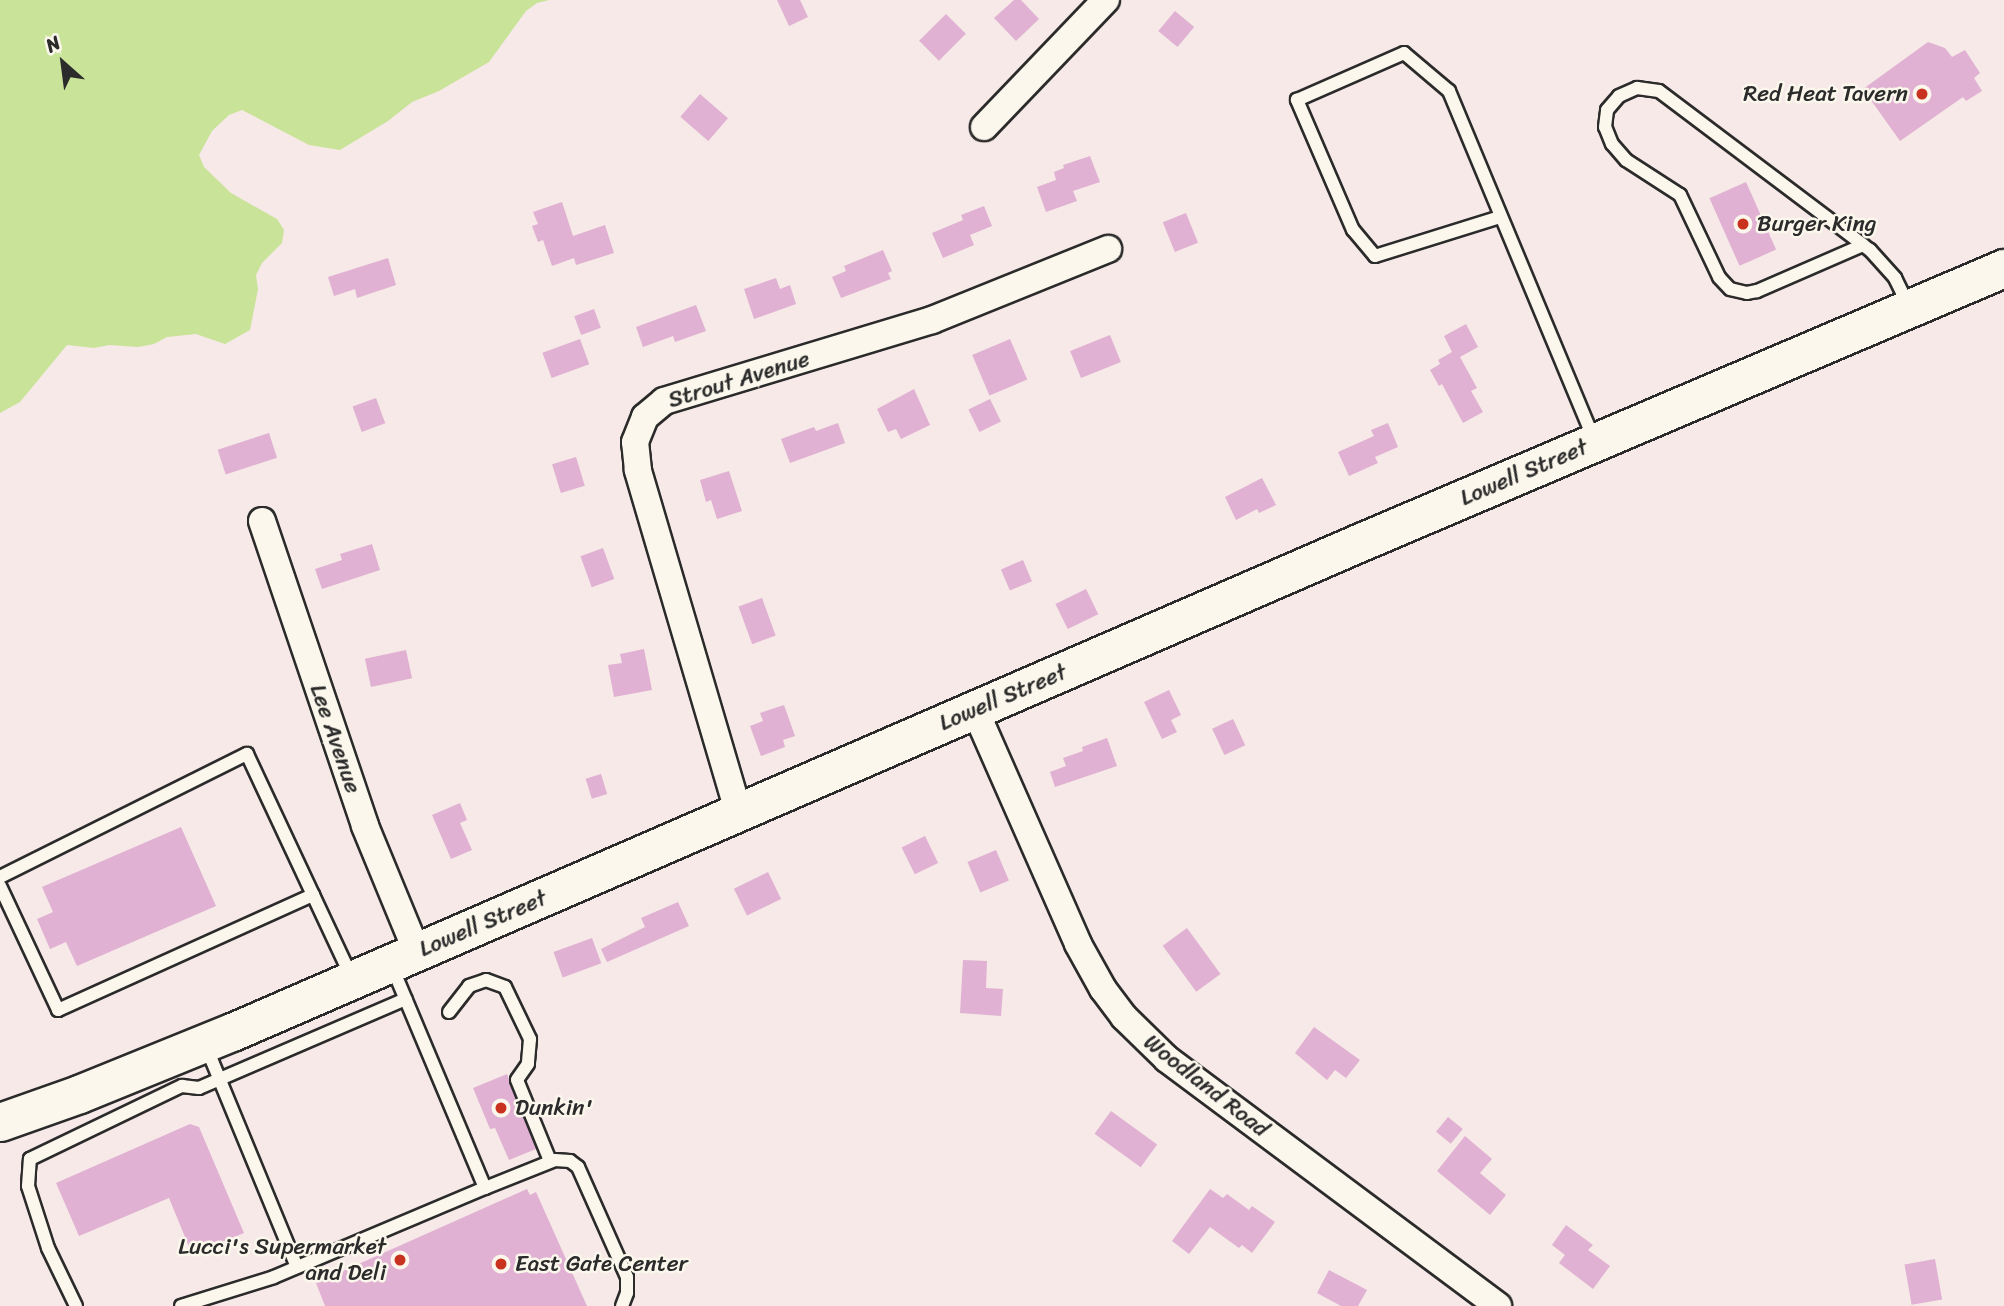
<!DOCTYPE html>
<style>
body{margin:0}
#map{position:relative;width:2004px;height:1306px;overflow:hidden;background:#f6e9e7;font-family:Sriracha,sans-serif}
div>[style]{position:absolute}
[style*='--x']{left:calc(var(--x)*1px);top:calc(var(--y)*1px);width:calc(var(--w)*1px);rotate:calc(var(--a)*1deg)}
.green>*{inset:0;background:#c9e399}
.building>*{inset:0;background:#e0b1d2;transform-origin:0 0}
.roads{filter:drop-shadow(2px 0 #2b2b2b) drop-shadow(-2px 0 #2b2b2b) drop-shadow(0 2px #2b2b2b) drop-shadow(0 -2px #2b2b2b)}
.service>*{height:12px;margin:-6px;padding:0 6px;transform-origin:6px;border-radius:6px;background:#fbf7ec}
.minor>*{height:26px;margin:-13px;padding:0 13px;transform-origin:13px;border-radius:13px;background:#fbf7ec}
.secondary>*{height:37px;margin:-18.5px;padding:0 18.5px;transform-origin:18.5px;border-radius:18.5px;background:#fbf7ec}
.dots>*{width:19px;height:19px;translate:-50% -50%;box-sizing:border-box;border:4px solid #fbf7ec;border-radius:50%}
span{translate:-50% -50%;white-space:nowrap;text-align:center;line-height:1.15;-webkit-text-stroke:5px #fbf7ec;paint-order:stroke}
.poi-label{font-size:23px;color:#2b2b2b}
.right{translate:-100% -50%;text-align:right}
.left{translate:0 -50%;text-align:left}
.street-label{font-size:23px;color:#2b2b2b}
.north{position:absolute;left:28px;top:28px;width:70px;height:70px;-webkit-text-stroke:5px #fbf7ec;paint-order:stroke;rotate:332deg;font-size:19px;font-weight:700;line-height:28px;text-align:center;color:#2b2b2b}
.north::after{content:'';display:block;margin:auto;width:24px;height:32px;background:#2b2b2b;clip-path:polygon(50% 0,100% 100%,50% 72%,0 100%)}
</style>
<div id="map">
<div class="green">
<div style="clip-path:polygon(0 0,549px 0,537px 3px,526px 11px,489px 62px,439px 91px,412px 102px,388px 121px,340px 150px,309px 145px,242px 110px,229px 115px,212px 131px,199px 155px,204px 167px,231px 193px,277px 219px,284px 230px,282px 243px,262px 263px,256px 275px,258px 289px,250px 330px,225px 344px,196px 334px,167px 337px,154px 344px,138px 347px,109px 345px,94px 348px,67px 345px,20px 402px,0 413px)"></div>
</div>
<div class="building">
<div style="clip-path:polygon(777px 0,800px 0,808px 17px,789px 26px)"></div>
<div style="clip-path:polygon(1014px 0,1021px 0,1039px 19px,1016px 41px,994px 18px)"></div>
<div style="left:1175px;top:11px;width:25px;height:26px;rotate:40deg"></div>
<div style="left:946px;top:14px;width:28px;height:38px;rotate:45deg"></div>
<div style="clip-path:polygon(1928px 42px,1945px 48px,1952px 57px,1965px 50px,1980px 73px,1974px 78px,1982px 91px,1966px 101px,1963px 97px,1900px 141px,1863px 89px)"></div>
<div style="left:700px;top:94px;width:37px;height:30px;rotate:41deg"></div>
<div style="clip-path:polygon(1090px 156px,1100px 182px,1073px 191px,1077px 201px,1046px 212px,1037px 187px,1056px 180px,1054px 172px,1064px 168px,1063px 165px)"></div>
<div style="left:1746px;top:182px;width:74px;height:40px;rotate:66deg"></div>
<div style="clip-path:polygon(562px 202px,573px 236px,605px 225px,614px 253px,576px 265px,574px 258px,552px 266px,543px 240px,538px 242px,532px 226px,538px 224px,533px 212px)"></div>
<div style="clip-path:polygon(984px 206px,992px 226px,970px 235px,974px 245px,943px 258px,932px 233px,963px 220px,961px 215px)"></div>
<div style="left:1186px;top:213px;width:32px;height:25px;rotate:68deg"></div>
<div style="clip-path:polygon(883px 250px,892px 271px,888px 273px,891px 279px,841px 298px,832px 277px,846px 271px,844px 266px)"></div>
<div style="clip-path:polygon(388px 258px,396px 285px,357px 298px,355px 289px,334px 296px,328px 277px)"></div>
<div style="clip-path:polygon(776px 278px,780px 289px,790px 285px,796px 304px,754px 319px,744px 289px)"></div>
<div style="clip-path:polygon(696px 305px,706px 331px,675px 342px,673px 336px,643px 347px,636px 327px)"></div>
<div style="left:594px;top:309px;width:20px;height:21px;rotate:70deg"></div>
<div style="clip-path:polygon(1466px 324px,1478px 347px,1460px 357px,1477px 388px,1471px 391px,1483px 412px,1463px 423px,1442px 384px,1439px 386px,1430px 370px,1440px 364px,1438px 360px,1452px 352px,1444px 336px)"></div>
<div style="left:1110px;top:335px;width:29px;height:43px;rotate:68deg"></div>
<div style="left:580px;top:339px;width:27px;height:40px;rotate:70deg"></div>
<div style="left:1010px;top:339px;width:44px;height:41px;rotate:67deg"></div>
<div style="clip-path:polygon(914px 389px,930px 425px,901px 439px,896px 429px,888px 432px,877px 409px)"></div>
<div style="left:376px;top:398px;width:27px;height:25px;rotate:70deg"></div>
<div style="left:990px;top:399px;width:25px;height:24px;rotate:64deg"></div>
<div style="clip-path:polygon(838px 423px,845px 443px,790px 463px,781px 439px,814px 427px,816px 431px)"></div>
<div style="clip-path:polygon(1388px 423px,1398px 447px,1375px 457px,1378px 463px,1349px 476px,1338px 452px,1374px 436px,1371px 430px)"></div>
<div style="left:269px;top:433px;width:26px;height:54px;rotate:72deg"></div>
<div style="left:576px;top:457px;width:30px;height:25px;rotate:73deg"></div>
<div style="clip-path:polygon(729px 471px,742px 511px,717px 519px,711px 500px,706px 502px,700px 480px)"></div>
<div style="clip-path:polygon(1262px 478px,1276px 505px,1259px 513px,1257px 509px,1236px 520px,1225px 497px)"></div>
<div style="clip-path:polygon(372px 544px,380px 570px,322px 589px,315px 569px,342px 560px,340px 554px)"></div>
<div style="left:603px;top:548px;width:33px;height:24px;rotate:70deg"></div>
<div style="left:1023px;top:560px;width:23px;height:24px;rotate:67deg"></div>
<div style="left:1086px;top:589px;width:28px;height:34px;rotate:64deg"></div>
<div style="left:762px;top:598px;width:40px;height:25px;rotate:70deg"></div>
<div style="clip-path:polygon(644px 649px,652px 690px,614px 697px,608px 665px,622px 663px,620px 654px)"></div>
<div style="left:406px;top:650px;width:29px;height:42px;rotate:78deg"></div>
<div style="clip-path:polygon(1169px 690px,1181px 715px,1171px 720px,1177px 732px,1162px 739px,1144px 702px)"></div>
<div style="clip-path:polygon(784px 705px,795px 736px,783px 740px,785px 747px,761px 756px,750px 726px,763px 721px,760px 713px)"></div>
<div style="left:1233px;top:719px;width:29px;height:23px;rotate:65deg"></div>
<div style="clip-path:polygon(1107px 738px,1117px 766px,1055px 787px,1050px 772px,1066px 766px,1063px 758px,1083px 751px,1082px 747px)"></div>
<div style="left:601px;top:774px;width:21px;height:16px;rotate:73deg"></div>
<div style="clip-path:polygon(460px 803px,467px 820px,460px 823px,472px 850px,451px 859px,432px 815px)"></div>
<div style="clip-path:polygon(181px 827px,216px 906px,77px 966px,66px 942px,50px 949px,37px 919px,53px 912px,42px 887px)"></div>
<div style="left:925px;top:836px;width:30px;height:26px;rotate:64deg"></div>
<div style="left:996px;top:850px;width:33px;height:31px;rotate:67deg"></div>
<div style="left:768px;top:872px;width:30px;height:38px;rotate:64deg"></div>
<div style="clip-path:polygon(678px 902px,689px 926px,607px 962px,601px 949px,645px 927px,641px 918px)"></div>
<div style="left:1187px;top:928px;width:57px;height:30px;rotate:54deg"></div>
<div style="left:592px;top:938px;width:27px;height:41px;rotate:70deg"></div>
<div style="clip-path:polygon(963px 960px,987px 961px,986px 988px,1003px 989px,1001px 1016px,960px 1013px)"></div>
<div style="clip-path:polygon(1314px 1027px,1360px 1060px,1346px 1078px,1335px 1070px,1327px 1080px,1295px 1053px)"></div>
<div style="clip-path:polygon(507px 1074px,536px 1149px,509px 1160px,495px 1128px,490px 1129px,473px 1088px)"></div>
<div style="left:1111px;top:1111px;width:57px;height:28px;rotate:36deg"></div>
<div style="left:1448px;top:1117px;width:19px;height:19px;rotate:39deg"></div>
<div style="clip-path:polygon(190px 1124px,199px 1127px,244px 1233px,192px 1254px,169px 1198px,79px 1236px,56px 1183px)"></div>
<div style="clip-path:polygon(1465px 1136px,1492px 1159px,1480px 1173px,1506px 1195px,1490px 1215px,1437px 1171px)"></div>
<div style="clip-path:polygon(527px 1189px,530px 1195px,536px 1192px,587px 1306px,325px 1306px,316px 1283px)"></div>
<div style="clip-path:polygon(1210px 1189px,1223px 1198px,1227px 1194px,1249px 1210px,1252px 1206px,1275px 1222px,1252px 1253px,1242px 1245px,1239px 1248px,1210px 1227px,1189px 1254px,1172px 1241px)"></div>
<div style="clip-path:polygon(1566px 1225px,1593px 1245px,1588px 1250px,1610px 1266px,1593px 1289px,1559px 1263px,1565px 1255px,1552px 1245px)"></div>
<div style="left:1935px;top:1259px;width:41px;height:31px;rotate:80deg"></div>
<div style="clip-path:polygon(1329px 1270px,1367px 1290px,1358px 1306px,1341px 1306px,1317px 1293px)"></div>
</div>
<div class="roads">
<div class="service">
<div style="--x:1500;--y:217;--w:131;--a:162.7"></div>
<div style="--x:1375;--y:256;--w:34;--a:-130"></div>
<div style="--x:1353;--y:230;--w:142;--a:-113.3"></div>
<div style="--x:1297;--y:100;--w:117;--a:-23.7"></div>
<div style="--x:1404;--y:53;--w:59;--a:40.2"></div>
<div style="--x:1449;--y:91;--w:378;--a:67.4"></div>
<div style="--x:1863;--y:245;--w:116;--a:156.5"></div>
<div style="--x:1757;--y:291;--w:10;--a:169"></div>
<div style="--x:1747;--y:293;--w:17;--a:-167"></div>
<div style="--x:1730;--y:289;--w:16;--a:-133"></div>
<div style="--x:1719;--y:277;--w:91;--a:-115.4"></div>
<div style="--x:1680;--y:195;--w:64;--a:-147.1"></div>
<div style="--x:1626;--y:160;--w:21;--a:-131"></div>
<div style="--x:1612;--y:144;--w:18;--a:-112"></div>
<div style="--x:1605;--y:127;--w:17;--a:-83"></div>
<div style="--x:1607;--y:110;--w:18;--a:-49"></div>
<div style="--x:1619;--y:96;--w:20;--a:-24"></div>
<div style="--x:1637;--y:88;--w:22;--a:8"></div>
<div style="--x:1659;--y:91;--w:256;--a:37"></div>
<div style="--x:1863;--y:245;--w:9;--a:36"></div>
<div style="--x:1870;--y:250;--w:38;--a:48"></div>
<div style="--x:1895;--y:278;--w:30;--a:64"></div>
<div style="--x:0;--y:877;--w:276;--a:-26.5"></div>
<div style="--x:247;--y:754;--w:245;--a:64.9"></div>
<div style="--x:0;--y:886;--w:137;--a:64.9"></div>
<div style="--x:58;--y:1010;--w:280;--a:-24.3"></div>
<div style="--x:449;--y:1012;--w:33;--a:-52"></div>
<div style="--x:469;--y:986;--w:18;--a:-19"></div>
<div style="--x:486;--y:980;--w:20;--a:20"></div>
<div style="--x:505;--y:987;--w:58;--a:64.3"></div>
<div style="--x:530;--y:1039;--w:25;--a:95"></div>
<div style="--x:528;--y:1064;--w:19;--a:125"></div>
<div style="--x:517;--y:1080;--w:87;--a:67.8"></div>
<div style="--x:205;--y:1044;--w:241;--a:67.6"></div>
<div style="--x:485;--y:1188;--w:75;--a:-21.8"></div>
<div style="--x:555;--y:1160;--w:15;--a:4"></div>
<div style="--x:570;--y:1161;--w:10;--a:37"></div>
<div style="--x:578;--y:1167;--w:120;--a:66"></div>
<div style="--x:627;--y:1277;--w:16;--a:90"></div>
<div style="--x:627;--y:1293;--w:14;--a:111"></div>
<div style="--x:76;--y:1306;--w:64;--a:-115.8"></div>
<div style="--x:48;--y:1248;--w:65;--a:-107.9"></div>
<div style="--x:28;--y:1186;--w:27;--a:-86"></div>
<div style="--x:30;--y:1159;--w:169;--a:-25.7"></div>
<div style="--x:182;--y:1086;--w:17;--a:7"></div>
<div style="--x:199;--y:1088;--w:225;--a:-23.3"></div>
<div style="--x:181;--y:1306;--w:97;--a:-17.3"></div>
<div style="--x:274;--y:1277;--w:229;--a:-22.9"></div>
<div style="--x:485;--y:1188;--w:240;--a:-112.8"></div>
</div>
<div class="minor">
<div style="--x:984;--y:127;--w:176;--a:-46.2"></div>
<div style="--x:262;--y:521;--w:322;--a:71.3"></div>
<div style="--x:365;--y:826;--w:136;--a:67.6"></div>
<div style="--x:975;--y:710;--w:256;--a:66.2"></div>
<div style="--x:1078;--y:944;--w:51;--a:60.9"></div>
<div style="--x:1103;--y:989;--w:35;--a:53"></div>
<div style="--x:1124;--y:1017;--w:60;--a:44.3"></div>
<div style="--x:1167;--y:1059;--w:413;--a:36.7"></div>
<div style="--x:739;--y:814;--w:359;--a:-106.4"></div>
<div style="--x:638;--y:470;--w:28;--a:-96"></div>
<div style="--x:635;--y:442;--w:27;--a:-68"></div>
<div style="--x:645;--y:417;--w:25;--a:-40"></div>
<div style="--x:664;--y:401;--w:280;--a:-16.8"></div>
<div style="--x:932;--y:320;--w:190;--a:-22"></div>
</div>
<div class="secondary">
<div style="--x:0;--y:1122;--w:84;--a:-19.5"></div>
<div style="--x:79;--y:1094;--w:165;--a:-22.1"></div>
<div style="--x:232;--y:1032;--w:1233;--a:-23.47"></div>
<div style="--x:1363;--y:541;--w:697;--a:-23.07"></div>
</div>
</div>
<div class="dots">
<div style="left:1922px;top:94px;background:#c8321e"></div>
<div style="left:1743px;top:224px;background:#c8321e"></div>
<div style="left:501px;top:1108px;background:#c8321e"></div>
<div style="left:400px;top:1260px;background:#c8321e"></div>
<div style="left:501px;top:1264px;background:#c8321e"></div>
</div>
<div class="poi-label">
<span class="right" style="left:1908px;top:94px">Red Heat Tavern</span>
<span class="left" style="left:1757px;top:224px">Burger King</span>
<span class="left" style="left:515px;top:1108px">Dunkin'</span>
<span class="right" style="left:386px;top:1260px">Lucci's Supermarket<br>and Deli</span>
<span class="left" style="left:515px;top:1264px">East Gate Center</span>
</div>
<div class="street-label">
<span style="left:739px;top:380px;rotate:-17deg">Strout Avenue</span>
<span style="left:1524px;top:473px;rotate:-23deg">Lowell Street</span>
<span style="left:1003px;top:698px;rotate:-23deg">Lowell Street</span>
<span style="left:335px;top:739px;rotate:71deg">Lee Avenue</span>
<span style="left:483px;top:924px;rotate:-23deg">Lowell Street</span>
<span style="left:1206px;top:1086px;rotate:38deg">Woodland Road</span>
</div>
<div class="north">N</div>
</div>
